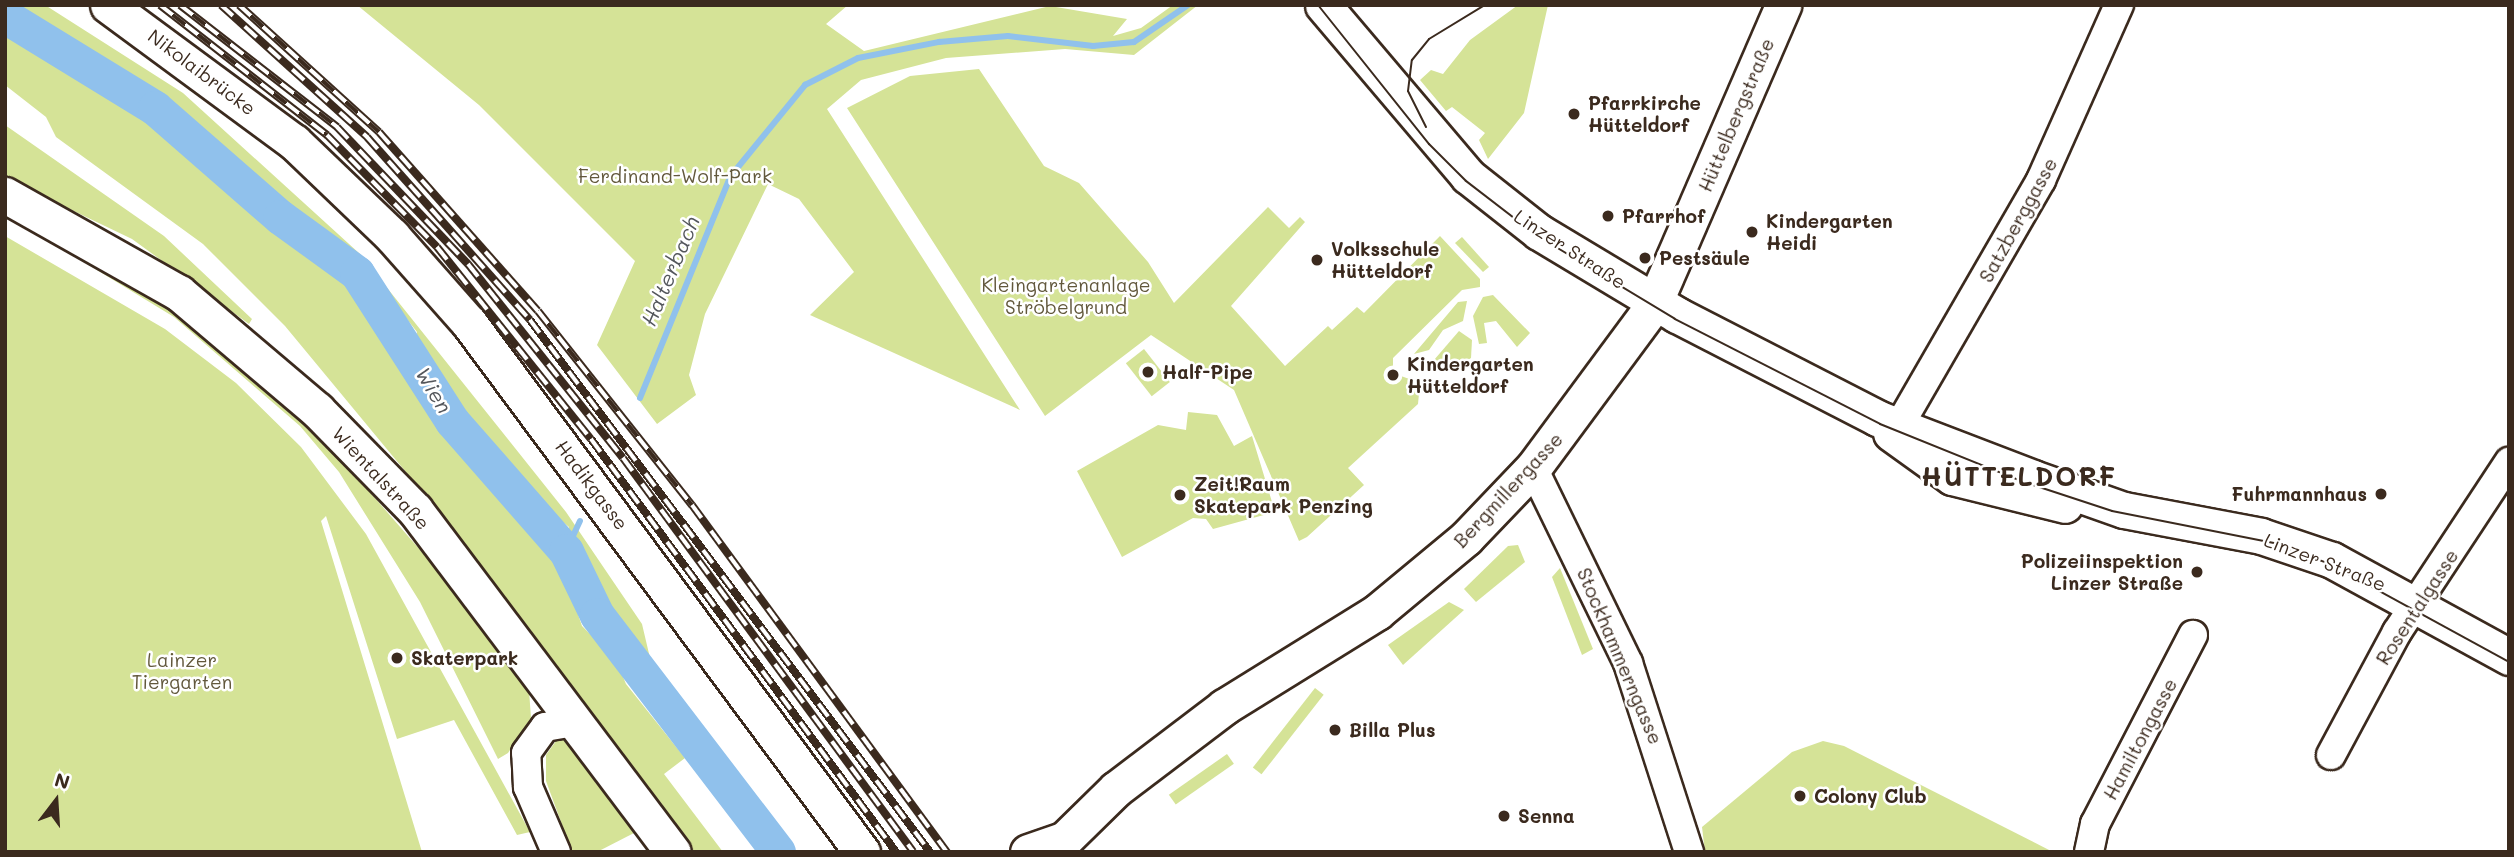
<!DOCTYPE html>
<meta charset="utf-8">
<style>
body{margin:0}
#map{position:relative;width:2514px;height:857px;overflow:hidden;background:#fff;font-family:Mali,sans-serif}
div>[style]{position:absolute}
[style*='--x']{left:calc(var(--x)*1px);top:calc(var(--y)*1px);width:calc(var(--w)*1px);rotate:calc(var(--a)*1deg)}
.green>*{inset:0;background:#d5e397;transform-origin:0 0}
.stream>*{height:6px;margin:-3px;padding:0 3px;transform-origin:3px;border-radius:3px;background:#90c1ec}
.river>*{height:35px;margin:-17.5px;padding:0 17.5px;transform-origin:17.5px;border-radius:17.5px;background:#90c1ec}
.roads{filter:drop-shadow(2px 0 #3b2a1e) drop-shadow(-2px 0 #3b2a1e) drop-shadow(0 2px #3b2a1e) drop-shadow(0 -2px #3b2a1e)}
.minor>*{height:28px;margin:-14px;padding:0 14px;transform-origin:14px;border-radius:14px;background:#fff}
.major>*{height:35px;margin:-17.5px;padding:0 17.5px;transform-origin:17.5px;border-radius:17.5px;background:#fff}
.tram>*{height:2px;margin:-1px;padding:0 1px;transform-origin:1px;border-radius:1px;background:#3b2a1e}
.rail>*{height:8px;margin-top:-4px;transform-origin:0;background:repeating-linear-gradient(90deg,#fff 0 16px,#3b2a1e 0 32px);box-sizing:border-box;border-block:2px solid #3b2a1e}
.dots>*{width:19px;height:19px;translate:-50% -50%;box-sizing:border-box;border:4px solid #fff;border-radius:50%}
span{translate:-50% -50%;white-space:nowrap;text-align:center;line-height:1.15;-webkit-text-stroke:5px #fff;paint-order:stroke}
.street-label{font-size:19px;color:#3b2a1e}
.poi-label{font-size:19px;color:#3b2a1e;font-weight:700}
.left{translate:0 -50%;text-align:left}
.right{translate:-100% -50%;text-align:right}
.park-label{font-size:19px;color:#62583c}
.water-label{font-size:21px;color:#54575c;font-style:italic}
.district-label{font-size:26px;color:#3b2a1e;font-weight:700;letter-spacing:2px}
.frame{position:absolute;inset:0;border:7px solid #3b2a1e;pointer-events:none}
.north{position:absolute;left:21px;top:766px;width:70px;height:70px;-webkit-text-stroke:5px #fff;paint-order:stroke;rotate:17deg;font-size:19px;font-weight:700;line-height:28px;text-align:center;color:#3b2a1e}
.north::after{content:'';display:block;margin:auto;width:24px;height:32px;background:#3b2a1e;clip-path:polygon(50% 0,100% 100%,50% 72%,0 100%)}
</style>
<div id="map">
<div class="green">
<div style="clip-path:polygon(13px 5px,45px 5px,183px 93px,360px 254px,566px 512px,642px 624px,650px 658px,597px 594px,591px 569px,567px 544px,569px 527px,518px 485px,413px 347px,417px 332px,372px 274px,284px 210px,179px 112px,122px 81px)"></div>
<div style="clip-path:polygon(357px 5px,848px 5px,826px 24px,864px 51px,1050px 6px,1127px 19px,1113px 36px,1141px 28px,1173px 5px,1198px 5px,1134px 55px,1065px 49px,946px 58px,861px 80px,827px 109px,1020px 410px,810px 315px,854px 272px,799px 199px,768px 184px,705px 314px,689px 375px,696px 395px,657px 424px,597px 345px,635px 261px,479px 105px)"></div>
<div style="clip-path:polygon(1518px 5px,1548px 5px,1524px 113px,1488px 159px,1479px 140px,1485px 133px,1452px 107px,1446px 111px,1420px 80px,1431px 70px,1443px 74px,1470px 40px)"></div>
<div style="clip-path:polygon(5px 28px,151px 117px,304px 252px,354px 281px,400px 346px,398px 362px,444px 432px,562px 567px,582px 626px,616px 660px,626px 684px,685px 758px,664px 774px,723px 852px,693px 852px,458px 535px,285px 326px,203px 244px,56px 137px,46px 117px,5px 85px)"></div>
<div style="clip-path:polygon(979px 69px,1044px 166px,1079px 183px,1148px 262px,1174px 303px,1268px 207px,1289px 228px,1300px 217px,1305px 222px,1231px 306px,1285px 366px,1328px 326px,1332px 330px,1357px 307px,1364px 313px,1440px 236px,1480px 279px,1480px 287px,1462px 290px,1393px 358px,1393px 373px,1420px 383px,1418px 404px,1348px 468px,1364px 485px,1307px 537px,1299px 541px,1234px 390px,1151px 335px,1045px 416px,847px 108px,910px 76px)"></div>
<div style="clip-path:polygon(5px 125px,164px 236px,252px 319px,249px 324px,132px 239px,5px 178px)"></div>
<div style="clip-path:polygon(5px 214px,134px 283px,204px 331px,328px 444px,461px 597px,529px 690px,531px 718px,508px 753px,498px 759px,420px 602px,339px 472px,300px 426px,174px 317px)"></div>
<div style="clip-path:polygon(5px 236px,165px 329px,236px 383px,301px 447px,366px 534px,530px 832px,517px 835px,454px 720px,397px 739px,326px 516px,321px 521px,422px 852px,5px 852px)"></div>
<div style="clip-path:polygon(1462px 237px,1489px 267px,1483px 272px,1455px 243px)"></div>
<div style="clip-path:polygon(1493px 295px,1530px 333px,1517px 347px,1496px 321px,1484px 323px,1487px 343px,1479px 344px,1473px 316px,1483px 297px)"></div>
<div style="clip-path:polygon(1467px 301px,1463px 321px,1443px 330px,1429px 350px,1414px 354px,1458px 302px)"></div>
<div style="clip-path:polygon(1459px 331px,1472px 340px,1471px 358px,1450px 371px,1432px 372px,1434px 360px)"></div>
<div style="left:1144px;top:349px;width:42px;height:23px;rotate:52deg"></div>
<div style="clip-path:polygon(1188px 412px,1217px 415px,1234px 446px,1252px 436px,1275px 512px,1213px 529px,1206px 519px,1193px 518px,1122px 557px,1077px 471px,1158px 425px,1186px 430px)"></div>
<div style="clip-path:polygon(1518px 545px,1525px 562px,1476px 602px,1464px 589px,1508px 546px)"></div>
<div style="clip-path:polygon(1560px 568px,1593px 649px,1582px 655px,1552px 577px)"></div>
<div style="clip-path:polygon(1449px 602px,1464px 610px,1403px 665px,1388px 645px)"></div>
<div style="left:1315px;top:688px;width:11px;height:101px;rotate:38deg"></div>
<div style="clip-path:polygon(561px 734px,634px 833px,597px 852px,572px 852px,546px 781px,546px 755px)"></div>
<div style="clip-path:polygon(1823px 741px,1844px 746px,2053px 852px,1705px 852px,1702px 827px,1792px 752px)"></div>
<div style="left:1227px;top:754px;width:12px;height:71px;rotate:55deg"></div>
</div>
<div class="stream">
<div style="--x:640;--y:398;--w:239;--a:-67.8"></div>
<div style="--x:730;--y:177;--w:119;--a:-50.8"></div>
<div style="--x:805;--y:85;--w:59;--a:-27"></div>
<div style="--x:858;--y:58;--w:83;--a:-11.2"></div>
<div style="--x:939;--y:42;--w:69;--a:-5"></div>
<div style="--x:1008;--y:36;--w:86;--a:6.7"></div>
<div style="--x:1093;--y:46;--w:41;--a:-5.6"></div>
<div style="--x:1134;--y:42;--w:65;--a:-34.4"></div>
<div style="--x:566;--y:551;--w:33;--a:-65"></div>
</div>
<div class="river">
<div style="--x:5;--y:16;--w:176;--a:31.5"></div>
<div style="--x:155;--y:108;--w:166;--a:41.1"></div>
<div style="--x:280;--y:217;--w:95;--a:36"></div>
<div style="--x:357;--y:273;--w:176;--a:57.3"></div>
<div style="--x:452;--y:421;--w:173;--a:48.8"></div>
<div style="--x:566;--y:551;--w:71;--a:64.2"></div>
<div style="--x:597;--y:615;--w:298;--a:52.6"></div>
</div>
<div class="roads">
<div class="minor">
<div style="--x:1899;--y:426;--w:284;--a:-60"></div>
<div style="--x:2041;--y:180;--w:192;--a:-66"></div>
<div style="--x:1533;--y:468;--w:217;--a:64"></div>
<div style="--x:1628;--y:663;--w:199;--a:72.1"></div>
<div style="--x:2331;--y:755;--w:140;--a:-61.8"></div>
<div style="--x:2397;--y:632;--w:204;--a:-56.6"></div>
<div style="--x:556;--y:852;--w:71;--a:-113.3"></div>
<div style="--x:528;--y:787;--w:34;--a:-93"></div>
<div style="--x:526;--y:753;--w:32;--a:-54"></div>
<div style="--x:545;--y:727;--w:28;--a:-10"></div>
<div style="--x:2089;--y:852;--w:29;--a:-78"></div>
<div style="--x:2095;--y:824;--w:213;--a:-62.6"></div>
</div>
<div class="major">
<div style="--x:108;--y:5;--w:231;--a:36.4"></div>
<div style="--x:294;--y:142;--w:136;--a:43.8"></div>
<div style="--x:392;--y:236;--w:116;--a:48.5"></div>
<div style="--x:469;--y:323;--w:659;--a:53.39"></div>
<div style="--x:1323;--y:5;--w:224;--a:49.7"></div>
<div style="--x:1468;--y:176;--w:90;--a:38.3"></div>
<div style="--x:1539;--y:232;--w:161;--a:31"></div>
<div style="--x:1677;--y:315;--w:225;--a:27.2"></div>
<div style="--x:1877;--y:418;--w:167;--a:21"></div>
<div style="--x:2033;--y:478;--w:96;--a:19.4"></div>
<div style="--x:2124;--y:510;--w:139;--a:10.7"></div>
<div style="--x:2261;--y:536;--w:75;--a:18.7"></div>
<div style="--x:2332;--y:560;--w:202;--a:28.7"></div>
<div style="--x:5;--y:195;--w:200;--a:29.4"></div>
<div style="--x:179;--y:293;--w:181;--a:40.3"></div>
<div style="--x:317;--y:410;--w:140;--a:45.6"></div>
<div style="--x:415;--y:510;--w:428;--a:53"></div>
<div style="--x:1891;--y:433;--w:75;--a:35.8"></div>
<div style="--x:1952;--y:477;--w:116;--a:13.9"></div>
<div style="--x:1028;--y:852;--w:39;--a:-19"></div>
<div style="--x:1065;--y:839;--w:71;--a:-44.4"></div>
<div style="--x:1116;--y:789;--w:136;--a:-37.2"></div>
<div style="--x:1224;--y:707;--w:180;--a:-31.8"></div>
<div style="--x:1377;--y:612;--w:116;--a:-39.7"></div>
<div style="--x:1466;--y:538;--w:97;--a:-46.3"></div>
<div style="--x:1533;--y:468;--w:202;--a:-53.5"></div>
<div style="--x:1653;--y:306;--w:328;--a:-66.6"></div>
</div>
</div>
<div class="tram">
<div style="--x:1318;--y:5;--w:178;--a:51.4"></div>
<div style="--x:1429;--y:144;--w:52;--a:45"></div>
<div style="--x:1466;--y:181;--w:88;--a:37.6"></div>
<div style="--x:1536;--y:235;--w:162;--a:31.1"></div>
<div style="--x:1675;--y:319;--w:230;--a:27.1"></div>
<div style="--x:1880;--y:424;--w:152;--a:22"></div>
<div style="--x:2021;--y:481;--w:96;--a:18.2"></div>
<div style="--x:2112;--y:511;--w:165;--a:11.2"></div>
<div style="--x:2274;--y:543;--w:60;--a:20.6"></div>
<div style="--x:2330;--y:564;--w:204;--a:28.7"></div>
<div style="--x:1426;--y:127;--w:40;--a:-116.6"></div>
<div style="--x:1408;--y:91;--w:31;--a:-83"></div>
<div style="--x:1412;--y:60;--w:27;--a:-51"></div>
<div style="--x:1429;--y:39;--w:66;--a:-31.3"></div>
</div>
<div class="rail">
<div style="--x:160;--y:5;--w:212;--a:37.9"></div>
<div style="--x:327;--y:135;--w:157;--a:45.5"></div>
<div style="--x:437;--y:247;--w:246;--a:51.3"></div>
<div style="--x:591;--y:439;--w:513;--a:53.55"></div>
<div style="--x:180;--y:5;--w:199;--a:37.8"></div>
<div style="--x:337;--y:127;--w:190;--a:46.3"></div>
<div style="--x:468;--y:264;--w:248;--a:51.4"></div>
<div style="--x:623;--y:458;--w:489;--a:53.6"></div>
<div style="--x:221;--y:5;--w:197;--a:42.1"></div>
<div style="--x:367;--y:137;--w:245;--a:48.3"></div>
<div style="--x:530;--y:320;--w:666;--a:53.06"></div>
<div style="--x:239;--y:5;--w:189;--a:42.2"></div>
<div style="--x:379;--y:132;--w:239;--a:48.4"></div>
<div style="--x:538;--y:311;--w:248;--a:51.6"></div>
<div style="--x:692;--y:505;--w:431;--a:53.7"></div>
</div>
<div class="dots">
<div style="left:1574px;top:114px;background:#3b2a1e"></div>
<div style="left:1608px;top:216px;background:#3b2a1e"></div>
<div style="left:1752px;top:232px;background:#3b2a1e"></div>
<div style="left:1645px;top:258px;background:#3b2a1e"></div>
<div style="left:1317px;top:260px;background:#3b2a1e"></div>
<div style="left:1148px;top:372px;background:#3b2a1e"></div>
<div style="left:1393px;top:375px;background:#3b2a1e"></div>
<div style="left:2381px;top:494px;background:#3b2a1e"></div>
<div style="left:1180px;top:495px;background:#3b2a1e"></div>
<div style="left:2197px;top:572px;background:#3b2a1e"></div>
<div style="left:397px;top:658px;background:#3b2a1e"></div>
<div style="left:1335px;top:730px;background:#3b2a1e"></div>
<div style="left:1800px;top:796px;background:#3b2a1e"></div>
<div style="left:1504px;top:816px;background:#3b2a1e"></div>
</div>
<div class="street-label">
<span style="left:202px;top:72px;rotate:37deg">Nikolaibrücke</span>
<span style="left:1736px;top:115px;rotate:-67deg">Hüttelbergstraße</span>
<span style="left:2018px;top:220px;rotate:-61deg">Satzberggasse</span>
<span style="left:1570px;top:249px;rotate:33deg">Linzer Straße</span>
<span style="left:381px;top:478px;rotate:47deg">Wientalstraße</span>
<span style="left:592px;top:485px;rotate:53deg">Hadikgasse</span>
<span style="left:1508px;top:490px;rotate:-47deg">Bergmillergasse</span>
<span style="left:2325px;top:562px;rotate:21deg">Linzer Straße</span>
<span style="left:2417px;top:607px;rotate:-57deg">Rosentalgasse</span>
<span style="left:1620px;top:656px;rotate:67deg">Stockhammerngasse</span>
<span style="left:2140px;top:739px;rotate:-62deg">Hamiltongasse</span>
</div>
<div class="poi-label">
<span class="left" style="left:1588px;top:114px">Pfarrkirche<br>Hütteldorf</span>
<span class="left" style="left:1622px;top:216px">Pfarrhof</span>
<span class="left" style="left:1766px;top:232px">Kindergarten<br>Heidi</span>
<span class="left" style="left:1331px;top:260px">Volksschule<br>Hütteldorf</span>
<span class="left" style="left:1659px;top:258px">Pestsäule</span>
<span class="left" style="left:1407px;top:375px">Kindergarten<br>Hütteldorf</span>
<span class="left" style="left:1162px;top:372px">Half-Pipe</span>
<span class="left" style="left:1194px;top:495px">Zeit!Raum<br>Skatepark Penzing</span>
<span class="right" style="left:2367px;top:494px">Fuhrmannhaus</span>
<span class="right" style="left:2183px;top:572px">Polizeiinspektion<br>Linzer Straße</span>
<span class="left" style="left:411px;top:658px">Skaterpark</span>
<span class="left" style="left:1349px;top:730px">Billa Plus</span>
<span class="left" style="left:1814px;top:796px">Colony Club</span>
<span class="left" style="left:1518px;top:816px">Senna</span>
</div>
<div class="park-label">
<span style="left:675px;top:176px">Ferdinand-Wolf-Park</span>
<span style="left:1066px;top:296px">Kleingartenanlage<br>Ströbelgrund</span>
<span style="left:182px;top:671px">Lainzer<br>Tiergarten</span>
</div>
<div class="water-label">
<span style="left:670px;top:271px;rotate:-67deg">Halterbach</span>
<span style="left:434px;top:390px;rotate:59deg">Wien</span>
</div>
<div class="district-label">
<span style="left:2019px;top:477px">HÜTTELDORF</span>
</div>
<div class="frame"></div>
<div class="north">N</div>
</div>
